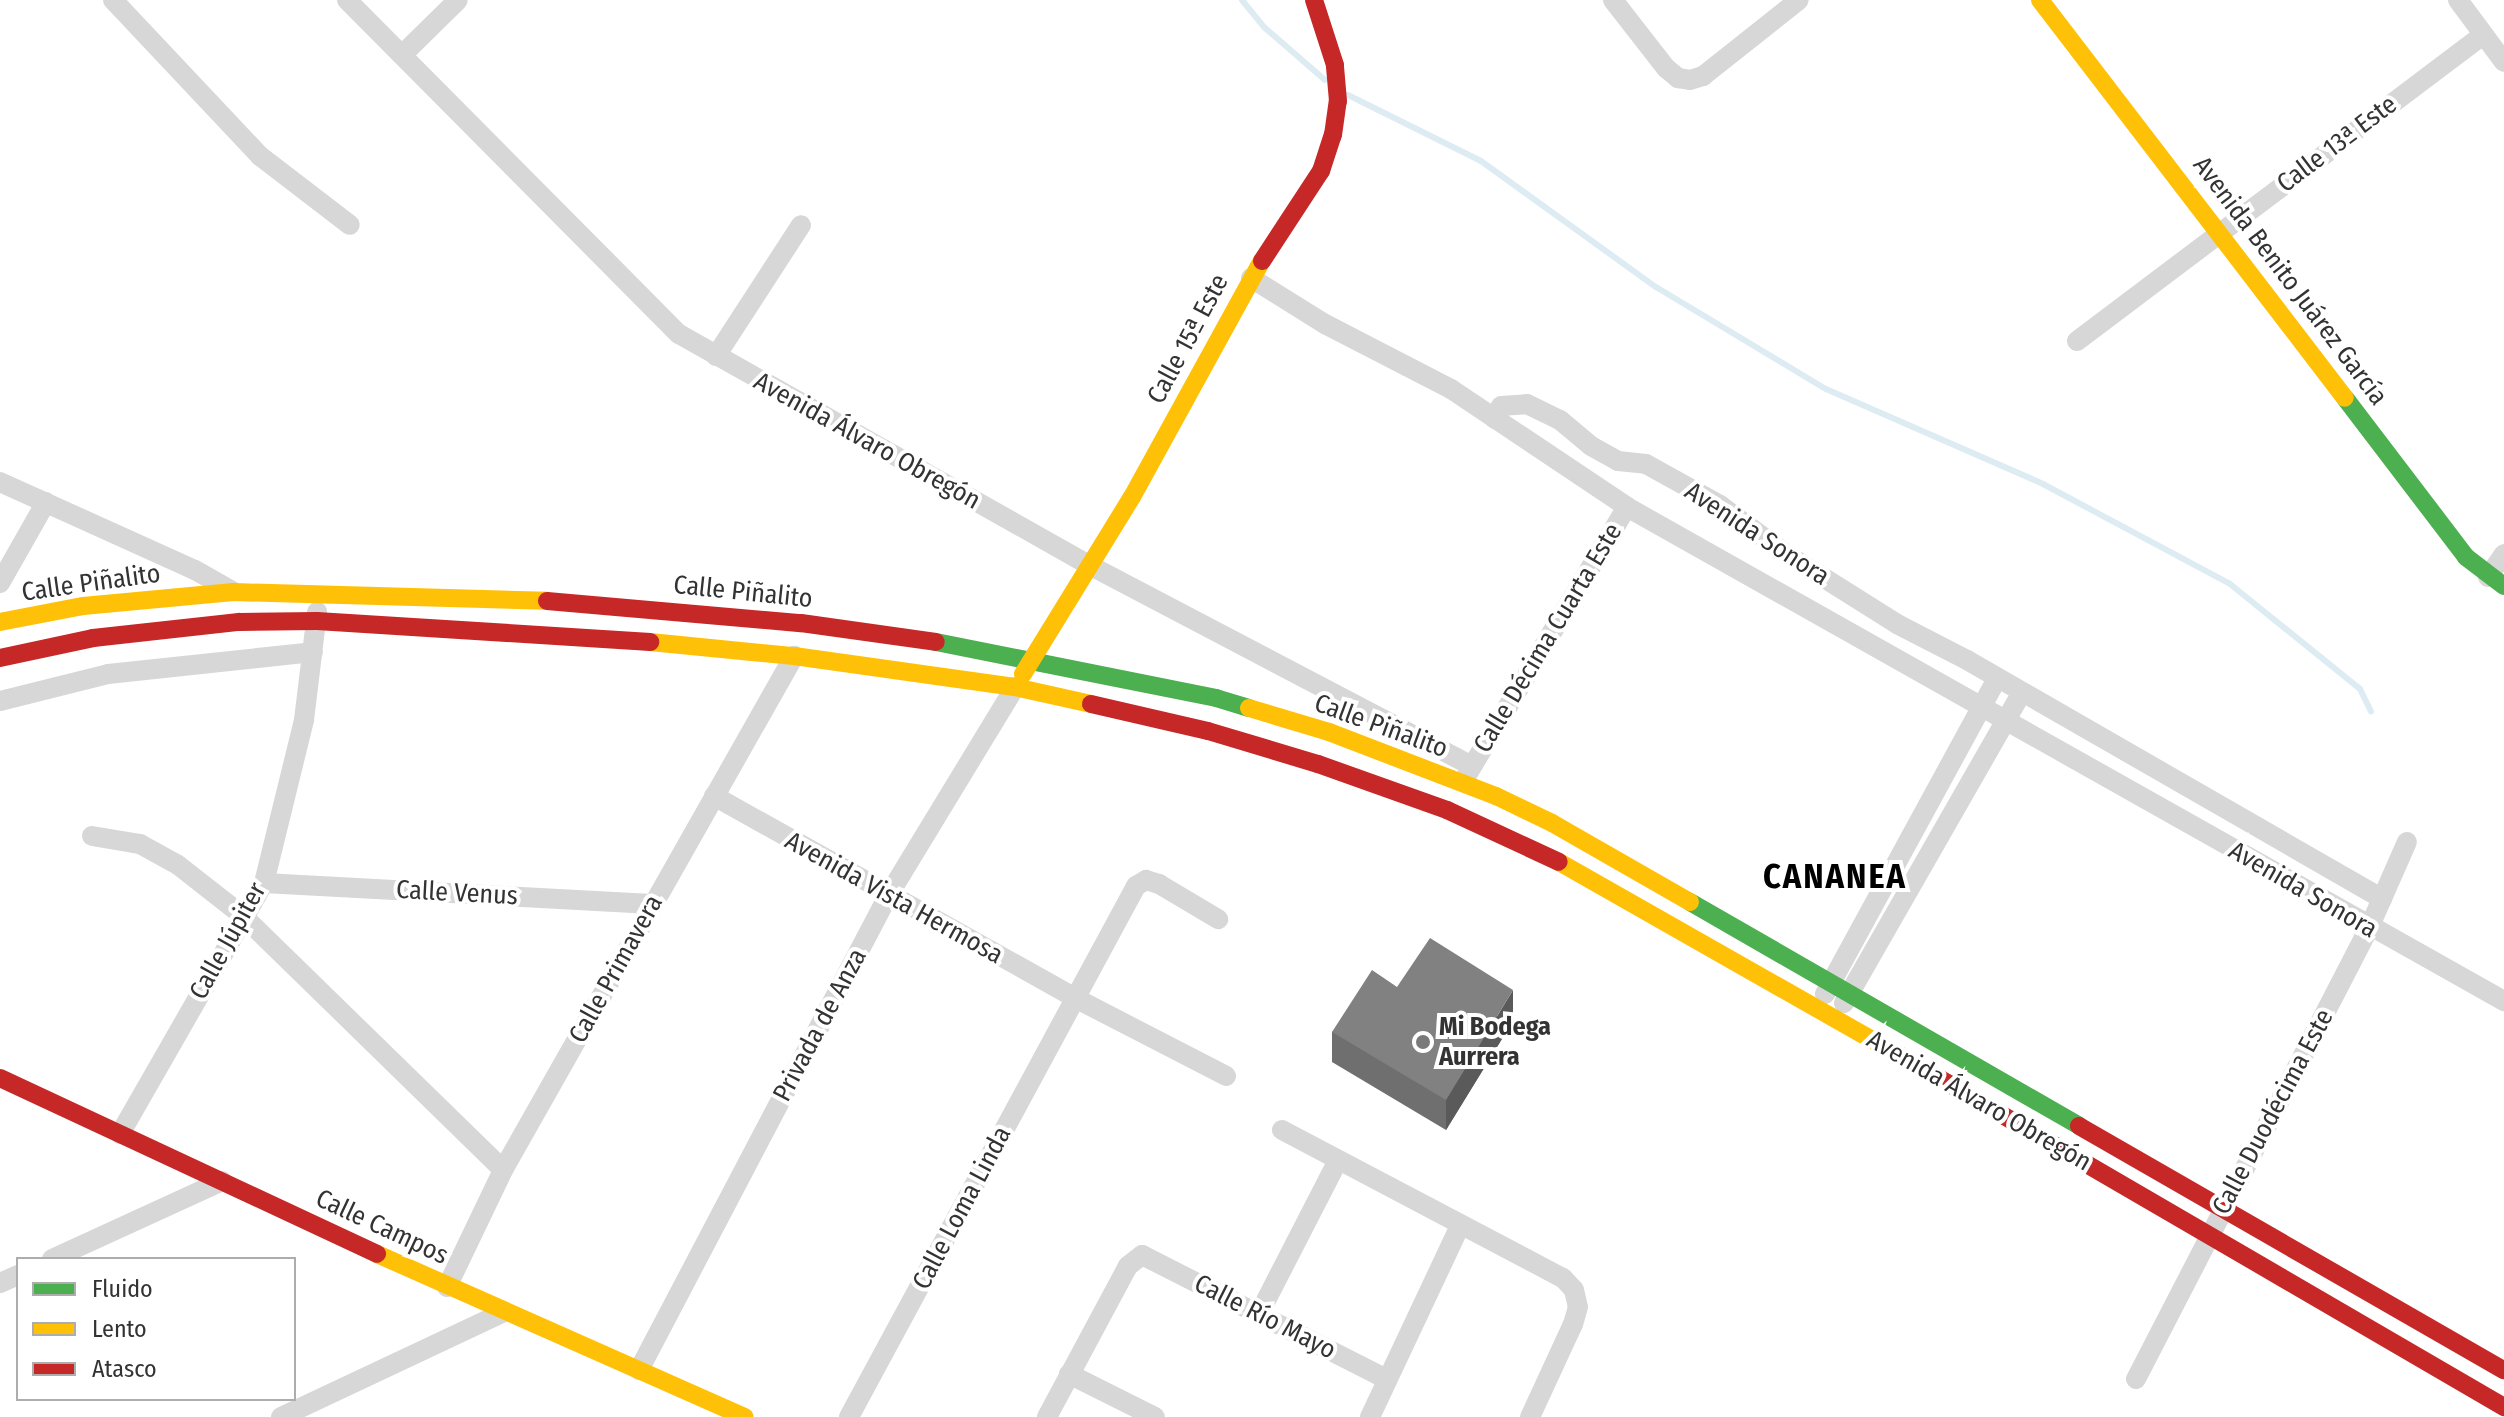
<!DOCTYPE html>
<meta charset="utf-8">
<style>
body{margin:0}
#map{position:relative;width:2504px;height:1417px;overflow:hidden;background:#fff;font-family:"Fira Sans Condensed",sans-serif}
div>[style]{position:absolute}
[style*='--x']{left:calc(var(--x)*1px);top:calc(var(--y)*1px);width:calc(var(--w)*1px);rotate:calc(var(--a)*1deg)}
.stream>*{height:6px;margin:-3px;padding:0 3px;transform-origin:3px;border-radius:3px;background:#ddebf3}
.street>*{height:20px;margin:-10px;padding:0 10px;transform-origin:10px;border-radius:10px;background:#d7d7d7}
.fast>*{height:18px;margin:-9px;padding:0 9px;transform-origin:9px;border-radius:9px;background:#4caf50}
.slow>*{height:18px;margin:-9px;padding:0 9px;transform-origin:9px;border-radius:9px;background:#ffc107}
.jam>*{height:18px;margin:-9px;padding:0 9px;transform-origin:9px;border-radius:9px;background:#c62828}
.wall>*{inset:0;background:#6f6f6f}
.shaded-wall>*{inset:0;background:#5a5a5a}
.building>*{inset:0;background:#818181}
.dots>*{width:22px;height:22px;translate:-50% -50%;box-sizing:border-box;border:4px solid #fff;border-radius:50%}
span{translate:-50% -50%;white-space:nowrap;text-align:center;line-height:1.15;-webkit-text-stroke:8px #fff;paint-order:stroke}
.street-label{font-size:26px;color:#333}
.poi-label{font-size:26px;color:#333;font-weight:700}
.left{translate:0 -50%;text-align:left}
.district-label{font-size:34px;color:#000;font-weight:700;letter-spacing:2px}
.legend{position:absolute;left:16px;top:1257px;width:280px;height:144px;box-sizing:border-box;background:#fff;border:2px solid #adadad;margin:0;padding:10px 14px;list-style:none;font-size:24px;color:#333}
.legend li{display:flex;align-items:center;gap:16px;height:40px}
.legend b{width:40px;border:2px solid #adadad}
</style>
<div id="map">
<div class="stream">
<div style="--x:1242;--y:0;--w:36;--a:51"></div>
<div style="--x:1265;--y:28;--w:79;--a:40.9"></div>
<div style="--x:1348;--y:95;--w:148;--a:26.4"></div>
<div style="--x:1481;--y:161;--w:216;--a:35.8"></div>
<div style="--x:1656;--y:287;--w:198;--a:31"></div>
<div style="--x:1826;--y:389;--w:237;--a:23.6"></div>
<div style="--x:2043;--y:484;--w:212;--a:28.1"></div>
<div style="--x:2230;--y:584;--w:167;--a:38.9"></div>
<div style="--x:2360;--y:689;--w:25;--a:64"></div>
</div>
<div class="street">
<div style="--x:113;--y:0;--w:214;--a:46.7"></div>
<div style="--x:260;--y:156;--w:113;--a:37.5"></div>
<div style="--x:347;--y:0;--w:471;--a:45.2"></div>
<div style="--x:679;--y:334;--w:473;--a:29.4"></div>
<div style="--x:1091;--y:566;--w:430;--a:27.7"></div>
<div style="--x:1613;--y:0;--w:86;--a:52.1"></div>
<div style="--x:1666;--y:68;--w:16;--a:40"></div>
<div style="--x:1678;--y:78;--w:12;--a:9"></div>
<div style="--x:1690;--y:80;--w:14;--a:-17"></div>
<div style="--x:1703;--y:76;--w:122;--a:-38.4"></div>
<div style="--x:2458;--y:0;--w:77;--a:53.4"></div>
<div style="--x:402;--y:55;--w:78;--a:-44.5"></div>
<div style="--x:1251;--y:278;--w:87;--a:31.9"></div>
<div style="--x:1325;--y:324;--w:142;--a:27.3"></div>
<div style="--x:1451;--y:389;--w:212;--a:33.8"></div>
<div style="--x:1627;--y:507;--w:1007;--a:29.39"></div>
<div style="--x:2077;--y:341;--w:508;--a:-37.01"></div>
<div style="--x:716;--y:356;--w:156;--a:-57"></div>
<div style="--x:1495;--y:419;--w:14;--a:-65"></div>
<div style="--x:1501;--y:406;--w:26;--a:-4"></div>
<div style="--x:1527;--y:404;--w:37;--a:26"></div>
<div style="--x:1560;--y:420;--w:40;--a:40"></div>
<div style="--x:1591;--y:446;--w:31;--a:29"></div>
<div style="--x:1618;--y:461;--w:28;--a:6"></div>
<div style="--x:1646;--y:464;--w:85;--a:29"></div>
<div style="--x:1720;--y:505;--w:82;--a:36.6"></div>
<div style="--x:1786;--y:554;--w:131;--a:32.2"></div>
<div style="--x:1897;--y:624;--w:79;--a:27.2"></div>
<div style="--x:1967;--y:660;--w:479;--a:29.9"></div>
<div style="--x:0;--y:482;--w:214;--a:24.3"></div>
<div style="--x:195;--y:570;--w:43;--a:29.6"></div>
<div style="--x:2488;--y:577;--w:28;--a:-55"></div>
<div style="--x:0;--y:583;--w:93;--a:-60.4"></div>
<div style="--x:0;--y:701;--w:111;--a:-14"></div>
<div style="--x:108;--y:674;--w:206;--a:-6.1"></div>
<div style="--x:1467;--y:775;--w:312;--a:-59.2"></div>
<div style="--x:714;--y:796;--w:414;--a:29.2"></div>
<div style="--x:1075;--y:998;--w:170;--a:27.3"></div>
<div style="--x:92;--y:836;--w:49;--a:9.5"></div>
<div style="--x:140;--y:844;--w:43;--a:28.9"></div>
<div style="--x:178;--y:865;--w:83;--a:38.1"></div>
<div style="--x:243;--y:916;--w:363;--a:44.3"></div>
<div style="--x:264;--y:883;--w:388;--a:3.1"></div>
<div style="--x:1825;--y:994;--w:360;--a:-61.4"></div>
<div style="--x:1844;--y:1003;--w:358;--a:-60.2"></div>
<div style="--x:1282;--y:1130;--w:318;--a:27.8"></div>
<div style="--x:1563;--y:1278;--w:16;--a:47"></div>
<div style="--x:1574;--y:1290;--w:17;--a:77"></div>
<div style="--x:1578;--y:1307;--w:18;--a:106"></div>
<div style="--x:1573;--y:1324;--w:102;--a:114.8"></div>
<div style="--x:120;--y:1134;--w:289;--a:-60.2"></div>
<div style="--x:264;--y:883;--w:168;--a:-76.2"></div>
<div style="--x:304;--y:720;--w:109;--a:-83.1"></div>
<div style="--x:52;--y:1259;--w:187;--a:-24.6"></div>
<div style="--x:0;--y:1283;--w:20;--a:-24"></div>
<div style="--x:447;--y:1287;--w:130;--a:-64.4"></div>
<div style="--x:503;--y:1170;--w:591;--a:-60.48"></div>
<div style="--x:1259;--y:1314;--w:173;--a:-62.8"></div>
<div style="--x:639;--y:1370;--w:535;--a:-62.29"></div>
<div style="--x:888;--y:896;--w:245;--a:-58.7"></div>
<div style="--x:1069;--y:1374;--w:96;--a:26.6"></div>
<div style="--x:2136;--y:1379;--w:508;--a:-62.68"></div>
<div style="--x:2369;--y:928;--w:94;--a:-66.2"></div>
<div style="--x:281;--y:1417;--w:246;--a:-25.2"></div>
<div style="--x:849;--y:1417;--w:604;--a:-61.61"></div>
<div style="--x:1136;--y:886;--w:12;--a:-31"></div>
<div style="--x:1146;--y:880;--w:14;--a:17"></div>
<div style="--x:1159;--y:884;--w:69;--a:30.7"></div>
<div style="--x:1047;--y:1417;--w:171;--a:-61.8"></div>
<div style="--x:1128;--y:1266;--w:18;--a:-38"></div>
<div style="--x:1142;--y:1255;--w:274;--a:26.9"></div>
<div style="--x:1370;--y:1417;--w:211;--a:-64.8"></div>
</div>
<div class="fast">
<div style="--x:2345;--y:398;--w:200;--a:52.7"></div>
<div style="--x:2466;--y:557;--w:48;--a:37.3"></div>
<div style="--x:936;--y:642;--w:286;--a:11.3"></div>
<div style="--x:1216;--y:698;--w:34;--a:17"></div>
<div style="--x:1690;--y:902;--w:449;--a:29.9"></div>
</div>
<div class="slow">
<div style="--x:2040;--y:0;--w:501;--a:52.54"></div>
<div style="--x:0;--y:622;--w:85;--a:-10.9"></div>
<div style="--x:83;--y:606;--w:151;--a:-5.3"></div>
<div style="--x:233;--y:592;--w:314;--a:1.6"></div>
<div style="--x:650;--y:642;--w:145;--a:5.6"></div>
<div style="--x:794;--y:656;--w:223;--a:8"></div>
<div style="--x:1015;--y:687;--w:78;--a:12.6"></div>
<div style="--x:1023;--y:674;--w:208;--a:-58.4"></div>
<div style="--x:1132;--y:497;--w:269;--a:-61.2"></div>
<div style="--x:1249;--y:708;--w:84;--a:16.7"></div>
<div style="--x:1329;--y:732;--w:179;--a:21"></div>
<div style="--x:1496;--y:796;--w:62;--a:25.7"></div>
<div style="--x:1552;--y:823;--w:159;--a:29.8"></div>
<div style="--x:1559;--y:862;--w:393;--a:29.6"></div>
<div style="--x:377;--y:1254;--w:402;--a:23.9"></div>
</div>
<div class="jam">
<div style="--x:1262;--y:261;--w:108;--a:-56.8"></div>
<div style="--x:1321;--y:171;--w:38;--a:-72"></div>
<div style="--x:1333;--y:135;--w:34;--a:-82"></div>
<div style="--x:1338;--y:101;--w:36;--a:-95"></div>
<div style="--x:1335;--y:65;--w:68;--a:-107.9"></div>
<div style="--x:547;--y:601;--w:255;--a:5"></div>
<div style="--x:801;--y:623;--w:136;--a:8"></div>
<div style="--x:0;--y:658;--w:95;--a:-12.1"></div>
<div style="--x:93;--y:638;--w:147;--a:-6.3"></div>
<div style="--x:239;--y:622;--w:78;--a:-0.7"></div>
<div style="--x:317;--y:621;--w:334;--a:3.6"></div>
<div style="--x:1091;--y:704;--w:120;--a:13"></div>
<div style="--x:1208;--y:731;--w:115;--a:16.7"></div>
<div style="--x:1318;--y:764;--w:137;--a:19.6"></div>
<div style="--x:1447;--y:810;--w:123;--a:24.9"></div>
<div style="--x:1901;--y:1056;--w:698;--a:30.2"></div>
<div style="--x:0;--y:1078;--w:416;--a:25"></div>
<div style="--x:2079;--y:1126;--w:490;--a:29.9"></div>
</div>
<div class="wall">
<div style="clip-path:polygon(1397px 987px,1513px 1021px,1446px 1130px,1332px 1062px,1332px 1032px)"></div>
</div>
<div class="shaded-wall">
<div style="clip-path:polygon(1513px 990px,1513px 1021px,1446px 1130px,1446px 1100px)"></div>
</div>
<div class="building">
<div style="clip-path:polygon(1430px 938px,1513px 990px,1446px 1100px,1332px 1032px,1372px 970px,1397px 987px)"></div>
</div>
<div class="dots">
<div style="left:1423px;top:1042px;background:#7a7a7a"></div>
</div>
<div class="street-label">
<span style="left:2337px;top:144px;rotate:-37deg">Calle 13ª Este</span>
<span style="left:2290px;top:281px;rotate:53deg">Avenida Benito Juárez García</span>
<span style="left:1188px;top:339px;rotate:-62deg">Calle 15ª Este</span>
<span style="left:867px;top:441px;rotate:29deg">Avenida Álvaro Obregón</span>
<span style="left:1757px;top:534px;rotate:33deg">Avenida Sonora</span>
<span style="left:91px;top:583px;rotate:-8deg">Calle Piñalito</span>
<span style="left:743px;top:592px;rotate:6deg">Calle Piñalito</span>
<span style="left:1548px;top:638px;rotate:-59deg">Calle Décima Cuarta Este</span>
<span style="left:1381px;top:726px;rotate:20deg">Calle Piñalito</span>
<span style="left:2303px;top:890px;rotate:30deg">Avenida Sonora</span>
<span style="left:457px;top:893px;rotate:3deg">Calle Venus</span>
<span style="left:894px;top:898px;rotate:29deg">Avenida Vista Hermosa</span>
<span style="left:228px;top:941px;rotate:-61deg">Calle Júpiter</span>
<span style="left:616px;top:969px;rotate:-61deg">Calle Primavera</span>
<span style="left:820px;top:1025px;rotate:-62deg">Privada de Anza</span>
<span style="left:1979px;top:1101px;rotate:30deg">Avenida Álvaro Obregón</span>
<span style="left:2273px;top:1112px;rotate:-62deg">Calle Duodécima Este</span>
<span style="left:962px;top:1208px;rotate:-62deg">Calle Loma Linda</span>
<span style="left:382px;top:1227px;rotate:25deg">Calle Campos</span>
<span style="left:1265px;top:1317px;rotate:27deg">Calle Río Mayo</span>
</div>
<div class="poi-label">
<span class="left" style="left:1439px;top:1042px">Mi Bodega<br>Aurrera</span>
</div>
<div class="district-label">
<span style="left:1835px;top:877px">CANANEA</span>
</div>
<ul class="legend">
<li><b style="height:10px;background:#4caf50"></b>Fluido</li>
<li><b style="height:10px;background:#ffc107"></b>Lento</li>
<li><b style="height:10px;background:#c62828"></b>Atasco</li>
</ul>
</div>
